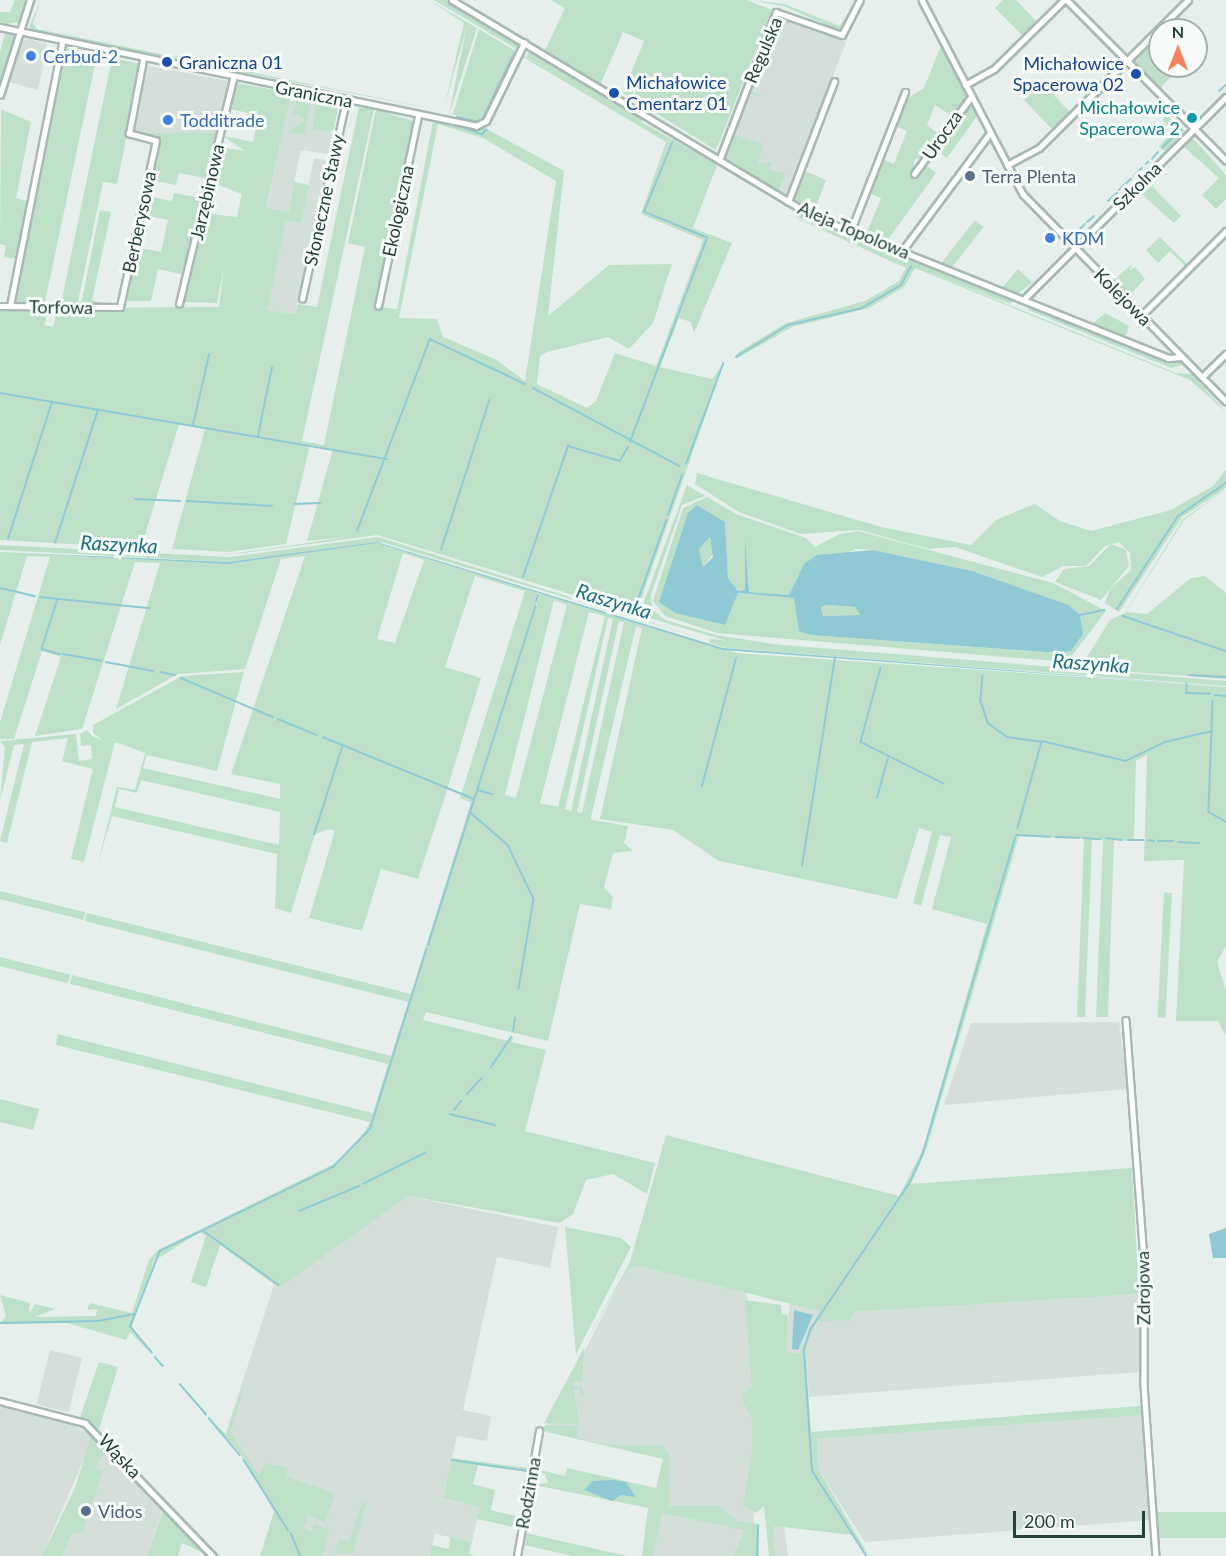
<!DOCTYPE html>
<meta charset="utf-8">
<style>
body{margin:0}
#map{position:relative;width:1226px;height:1556px;overflow:hidden;background:#e6efeb;font-family:Lato,sans-serif}
div>[style]{position:absolute}
[style*='--x']{left:calc(var(--x)*1px);top:calc(var(--y)*1px);width:calc(var(--w)*1px);rotate:calc(var(--a)*1deg)}
.built>*{inset:0;background:#d4dfda;transform-origin:0 0}
.green>*{inset:0;background:#bfe0c8;transform-origin:0 0}
.water>*{inset:0;background:#8ec9d4}
.stream>*{height:1.5px;margin:-0.75px;padding:0 0.75px;transform-origin:0.75px;border-radius:0.75px;background:#8ec9d4}
.roads{filter:drop-shadow(2px 0 #a8b8b2) drop-shadow(-2px 0 #a8b8b2) drop-shadow(0 2px #a8b8b2) drop-shadow(0 -2px #a8b8b2)}
.minor>*{height:4.5px;margin:-2.25px;padding:0 2.25px;transform-origin:2.25px;border-radius:2.25px;background:#fff}
.dots>*{width:16px;height:16px;translate:-50% -50%;box-sizing:border-box;border:3px solid #f7fbf9;border-radius:50%}
span{translate:-50% -50%;white-space:nowrap;text-align:center;line-height:1.15;-webkit-text-stroke:6px #f7fbf9;paint-order:stroke}
.street-label{font-size:18px;color:#24423a}
.shop-label{font-size:18px;color:#366cbe}
.left{translate:0 -50%;text-align:left}
.transit-label{font-size:18px;color:#164399}
.right{translate:-100% -50%;text-align:right}
.culture-label{font-size:18px;color:#0d838f}
.service-label{font-size:18px;color:#4e5e75}
.water-label{font-size:20px;color:#1c6f80;font-style:italic}
.north{position:absolute;left:1148px;top:18px;width:60px;height:60px;box-sizing:border-box;background:#f7fbf9;border:2px solid #a3b1ad;border-radius:50%;rotate:0deg;font-size:16px;font-weight:700;line-height:24px;text-align:center;color:#24423a}
.north::after{content:'';display:block;margin:auto;width:21px;height:27px;background:#f4845f;clip-path:polygon(50% 0,100% 100%,50% 72%,0 100%)}
.scale{position:absolute;left:1013px;top:1511px;width:132px;height:27px;box-sizing:border-box;border:3px solid #24423a;border-top:0;padding-left:8px;font-size:18px;line-height:21px;white-space:nowrap;color:#24423a;-webkit-text-stroke:4px #f7fbf9;paint-order:stroke}
</style>
<div id="map">
<div class="built">
<div style="clip-path:polygon(782px 14px,846px 42px,787px 198px,726px 154px,767px 43px,775px 37px,777px 17px)"></div>
<div style="clip-path:polygon(29px 39px,47px 44px,38px 90px,9px 82px,21px 42px)"></div>
<div style="clip-path:polygon(144px 65px,229px 81px,218px 133px,131px 133px)"></div>
<div style="clip-path:polygon(298px 95px,339px 103px,328px 154px,301px 150px,286px 220px,301px 223px,314px 158px,328px 161px,295px 314px,268px 310px,285px 225px,264px 220px,289px 100px,296px 101px)"></div>
<div style="clip-path:polygon(1119px 1022px,1128px 1089px,944px 1105px,971px 1023px)"></div>
<div style="clip-path:polygon(408px 1196px,558px 1227px,550px 1268px,497px 1257px,463px 1410px,491px 1416px,487px 1441px,457px 1436px,443px 1498px,480px 1507px,472px 1542px,435px 1534px,430px 1556px,303px 1556px,226px 1432px,274px 1285px,279px 1288px,383px 1207px)"></div>
<div style="clip-path:polygon(630px 1263px,746px 1292px,754px 1339px,754px 1524px,748px 1524px,741px 1556px,646px 1556px,663px 1458px,543px 1431px)"></div>
<div style="clip-path:polygon(1139px 1294px,1140px 1372px,809px 1397px,805px 1349px,817px 1321px,854px 1312px)"></div>
<div style="clip-path:polygon(790px 1303px,819px 1311px,799px 1356px,785px 1354px)"></div>
<div style="left:50px;top:1350px;width:33px;height:56px;rotate:14deg"></div>
<div style="clip-path:polygon(0 1406px,57px 1417px,94px 1436px,42px 1556px,0 1556px)"></div>
<div style="clip-path:polygon(1143px 1415px,1150px 1520px,865px 1542px,818px 1469px,816px 1439px)"></div>
<div style="clip-path:polygon(101px 1445px,162px 1511px,147px 1556px,63px 1556px)"></div>
<div style="clip-path:polygon(774px 1526px,784px 1527px,788px 1556px,775px 1556px)"></div>
</div>
<div class="green">
<div style="clip-path:polygon(15px 0,28px 0,20px 22px,0 25px,0 12px,10px 12px)"></div>
<div style="clip-path:polygon(41px 0,33px 23px,37px 29px,444px 111px,32px 32px,29px 27px)"></div>
<div style="clip-path:polygon(429px 0,477px 28px,449px 115px,466px 29px,444px 108px,464px 23px)"></div>
<div style="clip-path:polygon(434px 0,449px 0,516px 40px,518px 50px)"></div>
<div style="clip-path:polygon(456px 0,545px 50px,565px 8px,551px 0,747px 0,772px 10px,716px 150px,623px 93px,644px 41px,623px 32px,600px 85px)"></div>
<div style="clip-path:polygon(750px 0,784px 4px,840px 26px,856px 0,841px 31px,783px 6px)"></div>
<div style="clip-path:polygon(1003px 0,1016px 0,1037px 22px,1023px 36px,995px 8px)"></div>
<div style="clip-path:polygon(479px 29px,517px 52px,478px 124px,453px 114px)"></div>
<div style="clip-path:polygon(6px 30px,16px 36px,0 87px,0 52px)"></div>
<div style="clip-path:polygon(938px 36px,968px 97px,953px 117px,935px 105px,927px 125px,940px 135px,923px 158px,915px 159px,911px 175px,919px 178px,924px 164px,936px 173px,887px 241px,867px 232px,881px 198px,869px 193px,882px 159px,894px 164px,907px 131px,895px 126px,905px 100px,924px 88px,941px 45px)"></div>
<div style="clip-path:polygon(773px 41px,752px 92px,765px 96px,750px 95px,735px 135px,763px 144px,758px 164px,772px 162px,769px 170px,785px 173px,778px 193px,724px 156px,766px 43px)"></div>
<div style="clip-path:polygon(1147px 45px,1160px 58px,1160px 66px,1175px 73px,1161px 87px,1169px 98px,1132px 61px)"></div>
<div style="clip-path:polygon(64px 47px,97px 55px,45px 302px,15px 305px)"></div>
<div style="left:531px;top:49px;width:132px;height:9px;rotate:31deg"></div>
<div style="clip-path:polygon(evenodd,520px 54px,729px 171px,717px 165px,693px 228px,732px 243px,694px 333px,691px 322px,679px 318px,660px 367px,712px 379px,724px 363px,636px 614px,377px 535px,227px 555px,0 543px,224px 555px,355px 536px,307px 541px,333px 449px,310px 445px,286px 544px,228px 552px,172px 549px,205px 429px,179px 424px,141px 548px,0 540px,0 307px,50px 308px,44px 325px,53px 327px,58px 308px,219px 307px,224px 267px,217px 303px,184px 302px,203px 213px,237px 217px,242px 194px,210px 182px,220px 147px,245px 151px,223px 136px,253px 142px,258px 115px,229px 109px,237px 83px,291px 93px,266px 208px,288px 212px,294px 182px,309px 185px,301px 223px,286px 221px,268px 310px,295px 314px,298px 304px,317px 307px,359px 107px,374px 109px,302px 441px,324px 445px,365px 247px,348px 243px,376px 109px,415px 122px,377px 307px,397px 309px,433px 121px,485px 128px,564px 171px,548px 316px,609px 265px,672px 264px,653px 323px,629px 349px,608px 337px,547px 352px,540px 356px,537px 384px,587px 408px,596px 401px,615px 353px,656px 366px,703px 240px,641px 214px,666px 142px,523px 57px,488px 124px,520px 54px,438px 124px,483px 138px,556px 181px,525px 381px,495px 359px,443px 337px,437px 319px,399px 318px,438px 124px)"></div>
<div style="clip-path:polygon(112px 58px,141px 64px,117px 184px,103px 182px,77px 306px,61px 304px)"></div>
<div style="left:1042px;top:83px;width:42px;height:25px;rotate:46deg"></div>
<div style="clip-path:polygon(298px 95px,312px 97px,304px 135px,289px 132px,304px 120px,296px 113px,292px 118px)"></div>
<div style="clip-path:polygon(316px 98px,339px 103px,334px 128px,327px 132px,313px 129px)"></div>
<div style="clip-path:polygon(969px 100px,977px 116px,947px 158px,940px 153px,945px 133px)"></div>
<div style="clip-path:polygon(1px 109px,31px 122px,16px 198px,29px 202px,18px 259px,4px 257px,6px 246px,0 244px)"></div>
<div style="clip-path:polygon(1167px 115px,1185px 131px,1165px 151px,1159px 146px,1173px 132px,1162px 120px)"></div>
<div style="clip-path:polygon(218px 133px,205px 178px,179px 173px,176px 185px,151px 180px,158px 136px,132px 133px)"></div>
<div style="clip-path:polygon(1193px 138px,1226px 175px,1226px 199px,1216px 209px,1202px 195px,1219px 178px,1184px 147px)"></div>
<div style="clip-path:polygon(802px 170px,826px 180px,814px 212px,792px 201px)"></div>
<div style="clip-path:polygon(1152px 179px,1153px 187px,1181px 216px,1174px 223px,1139px 192px,1146px 185px,1151px 188px)"></div>
<div style="clip-path:polygon(174px 193px,201px 198px,185px 275px,158px 269px,151px 301px,123px 301px,135px 247px,161px 252px,168px 220px,143px 215px,147px 196px,172px 201px)"></div>
<div style="clip-path:polygon(100px 210px,111px 212px,92px 300px,104px 305px,81px 305px)"></div>
<div style="clip-path:polygon(798px 210px,878px 248px,1015px 298px,1010px 304px,844px 239px,795px 216px)"></div>
<div style="clip-path:polygon(789px 215px,1176px 373px,1192px 374px,1226px 412px,1190px 380px,915px 268px,904px 287px,869px 308px,792px 327px,736px 359px,737px 353px,786px 323px,865px 301px,899px 281px,906px 268px)"></div>
<div style="left:975px;top:220px;width:11px;height:54px;rotate:38deg"></div>
<div style="clip-path:polygon(1160px 237px,1188px 265px,1186px 267px,1170px 251px,1158px 263px,1146px 250px)"></div>
<div style="clip-path:polygon(1132px 264px,1130px 270px,1135px 267px,1145px 279px,1129px 296px,1142px 310px,1113px 281px)"></div>
<div style="clip-path:polygon(1018px 269px,1032px 282px,1036px 280px,1016px 295px,1002px 288px)"></div>
<div style="clip-path:polygon(1028px 304px,1180px 362px,1182px 365px,1171px 368px,1028px 310px)"></div>
<div style="clip-path:polygon(1105px 313px,1129px 326px,1125px 338px,1174px 358px,1091px 325px)"></div>
<div style="clip-path:polygon(1226px 470px,1226px 488px,1182px 517px,1119px 612px,1105px 603px,1110px 589px,1131px 570px,1130px 553px,1119px 542px,1105px 546px,1086px 566px,1063px 566px,1042px 577px,955px 547px,928px 549px,859px 530px,801px 534px,739px 512px,695px 484px,697px 473px,881px 527px,971px 545px,996px 520px,1035px 504px,1060px 521px,1091px 531px,1171px 510px,1213px 486px)"></div>
<div style="clip-path:polygon(687px 485px,705px 496px,682px 505px,651px 595px,652px 609px,665px 620px,716px 635px,787px 646px,727px 641px,639px 615px)"></div>
<div style="clip-path:polygon(1226px 489px,1184px 520px,1126px 612px,1147px 614px,1191px 578px,1205px 576px,1226px 593px,1226px 679px,1080px 668px,1110px 620px,1125px 613px,1183px 519px)"></div>
<div style="clip-path:polygon(evenodd,707px 497px,736px 514px,806px 538px,815px 547px,840px 534px,858px 531px,1053px 583px,1106px 611px,1067px 662px,717px 633px,665px 616px,653px 601px,683px 508px,707px 497px,697px 505px,725px 522px,728px 578px,738px 591px,745px 590px,745px 537px,749px 592px,789px 595px,798px 575px,856px 549px,873px 550px,972px 571px,1069px 605px,1080px 615px,1083px 634px,1071px 651px,1060px 653px,811px 635px,794px 598px,738px 593px,724px 625px,675px 613px,697px 505px)"></div>
<div style="clip-path:polygon(378px 537px,707px 640px,381px 542px,229px 562px,0 550px,0 545px,229px 557px)"></div>
<div style="clip-path:polygon(710px 537px,713px 554px,703px 567px,699px 549px)"></div>
<div style="clip-path:polygon(evenodd,377px 543px,537px 592px,536px 607px,540px 593px,737px 653px,1226px 687px,1226px 946px,1217px 962px,1226px 991px,1226px 1036px,1218px 1021px,1176px 1021px,1184px 860px,1144px 861px,1147px 755px,1136px 761px,1134px 841px,1114px 840px,1108px 1017px,1096px 1017px,1103px 840px,1092px 840px,1085px 1017px,1077px 1017px,1084px 839px,1019px 836px,927px 1147px,911px 1184px,1132px 1168px,1139px 1294px,854px 1312px,851px 1320px,817px 1321px,805px 1349px,811px 1432px,1141px 1406px,1143px 1415px,817px 1439px,818px 1469px,869px 1556px,852px 1535px,774px 1526px,775px 1556px,769px 1556px,764px 1506px,756px 1513px,743px 1506px,752px 1453px,752px 1417px,743px 1403px,743px 1394px,752px 1387px,745px 1300px,781px 1305px,782px 1314px,788px 1315px,787px 1352px,799px 1354px,819px 1311px,636px 1265px,626px 1272px,585px 1344px,630px 1262px,666px 1135px,899px 1196px,923px 1149px,987px 924px,932px 909px,951px 837px,940px 835px,921px 906px,913px 903px,932px 832px,919px 828px,897px 899px,719px 861px,673px 830px,600px 819px,642px 628px,636px 626px,591px 817px,592px 820px,628px 826px,624px 843px,633px 851px,613px 853px,604px 887px,613px 897px,611px 909px,580px 904px,548px 1041px,426px 1012px,423px 1020px,509px 1041px,513px 1037px,512px 1042px,546px 1050px,525px 1131px,655px 1163px,647px 1194px,613px 1174px,586px 1180px,573px 1214px,560px 1223px,408px 1196px,279px 1288px,220px 1245px,206px 1287px,191px 1282px,206px 1236px,200px 1232px,154px 1261px,132px 1326px,151px 1354px,130px 1332px,126px 1340px,67px 1323px,0 1324px,6px 1316px,0 1295px,30px 1303px,29px 1314px,35px 1304px,55px 1309px,35px 1317px,96px 1316px,97px 1309px,87px 1310px,90px 1303px,132px 1313px,149px 1260px,158px 1250px,338px 1162px,364px 1133px,370px 1122px,56px 1045px,58px 1034px,373px 1113px,388px 1064px,70px 984px,72px 975px,391px 1056px,408px 1002px,85px 921px,87px 913px,411px 994px,471px 802px,460px 798px,525px 591px,475px 576px,445px 667px,481px 678px,446px 793px,418px 879px,381px 869px,362px 931px,309px 918px,335px 831px,330px 829px,315px 834px,291px 913px,275px 908px,277px 854px,112px 816px,97px 866px,117px 787px,135px 790px,145px 753px,115px 742px,84px 862px,71px 859px,93px 769px,62px 761px,68px 738px,32px 742px,7px 843px,0 841px,24px 744px,14px 745px,0 801px,5px 747px,0 741px,76px 734px,79px 761px,92px 759px,91px 745px,81px 746px,80px 734px,87px 730px,92px 736px,102px 740px,93px 733px,93px 725px,182px 676px,244px 672px,217px 771px,147px 755px,143px 768px,280px 799px,280px 784px,231px 774px,305px 556px,281px 559px,245px 669px,178px 674px,116px 709px,160px 563px,135px 562px,82px 729px,35px 736px,61px 657px,42px 651px,14px 739px,0 739px,0 722px,50px 557px,27px 556px,0 645px,0 552px,228px 564px,377px 543px,403px 553px,424px 560px,395px 643px,377px 639px,403px 553px,377px 543px,554px 600px,567px 605px,516px 798px,505px 795px,554px 600px,377px 543px,589px 612px,605px 616px,558px 807px,540px 803px,589px 612px,377px 543px,608px 618px,613px 619px,571px 811px,565px 809px,608px 618px,377px 543px,619px 621px,624px 622px,582px 813px,577px 812px,619px 621px,377px 543px,141px 780px,280px 812px,279px 845px,115px 807px,119px 789px,137px 793px,141px 780px)"></div>
<div style="clip-path:polygon(1111px 544px,1126px 550px,1129px 566px,1101px 600px,1055px 582px,1064px 569px,1089px 566px)"></div>
<div style="clip-path:polygon(827px 605px,855px 607px,860px 615px,823px 616px,821px 607px)"></div>
<div style="clip-path:polygon(710px 639px,1226px 681px,1226px 686px,726px 648px,709px 643px)"></div>
<div style="left:0;top:891px;width:88px;height:8px;rotate:14deg"></div>
<div style="left:1172px;top:893px;width:125px;height:8px;rotate:93deg"></div>
<div style="left:0;top:957px;width:72px;height:9px;rotate:14deg"></div>
<div style="clip-path:polygon(0 1099px,39px 1109px,33px 1130px,0 1122px)"></div>
<div style="clip-path:polygon(565px 1227px,621px 1238px,631px 1247px,576px 1354px)"></div>
<div style="clip-path:polygon(584px 1348px,582px 1381px,573px 1382px,573px 1387px,583px 1387px,583px 1397px,579px 1389px,574px 1390px,579px 1424px,544px 1423px)"></div>
<div style="clip-path:polygon(99px 1362px,118px 1367px,99px 1429px,80px 1417px)"></div>
<div style="clip-path:polygon(246px 1377px,231px 1433px,259px 1475px,265px 1463px,288px 1468px,286px 1477px,335px 1493px,325px 1522px,308px 1516px,303px 1528px,312px 1532px,314px 1524px,329px 1530px,323px 1556px,260px 1556px,274px 1512px,242px 1454px,208px 1419px,226px 1434px)"></div>
<div style="clip-path:polygon(545px 1425px,577px 1426px,577px 1438px,608px 1445px,662px 1446px,669px 1454px,669px 1506px,720px 1506px,737px 1521px,759px 1524px,759px 1556px,734px 1556px,744px 1530px,662px 1513px,653px 1556px,642px 1556px,648px 1508px,534px 1485px,531px 1491px,532px 1484px,548px 1483px,545px 1474px,535px 1471px,536px 1463px,536px 1469px,565px 1476px,567px 1468px,656px 1488px,663px 1459px,543px 1431px)"></div>
<div style="clip-path:polygon(92px 1433px,107px 1448px,95px 1468px,103px 1471px,83px 1531px,71px 1534px,63px 1556px,42px 1556px,75px 1488px)"></div>
<div style="clip-path:polygon(452px 1458px,528px 1468px,525px 1488px,527px 1472px,478px 1465px,473px 1484px,495px 1490px,491px 1510px,519px 1517px,519px 1534px,517px 1528px,477px 1519px,480px 1507px,443px 1498px)"></div>
<div style="clip-path:polygon(362px 1502px,366px 1504px,353px 1553px,334px 1553px,339px 1540px,349px 1541px)"></div>
<div style="clip-path:polygon(164px 1508px,202px 1547px,200px 1551px,182px 1543px,178px 1556px,147px 1556px)"></div>
<div style="left:1226px;top:1512px;width:26px;height:68px;rotate:90deg"></div>
<div style="clip-path:polygon(524px 1533px,526px 1533px,627px 1556px,572px 1556px,525px 1545px,521px 1551px)"></div>
<div style="clip-path:polygon(450px 1537px,472px 1542px,469px 1553px,474px 1556px,430px 1556px,432px 1545px,449px 1549px)"></div>
</div>
<div class="water">
<div style="clip-path:polygon(evenodd,697px 505px,725px 522px,728px 578px,738px 591px,745px 590px,745px 536px,749px 592px,789px 595px,804px 564px,817px 555px,873px 550px,972px 571px,1069px 605px,1080px 615px,1083px 634px,1071px 651px,1060px 653px,811px 635px,799px 631px,794px 598px,738px 593px,725px 625px,675px 613px,659px 602px,688px 513px,697px 505px,710px 537px,713px 557px,703px 567px,699px 549px,710px 537px,697px 505px,827px 605px,855px 607px,860px 615px,823px 616px,821px 607px,827px 605px)"></div>
<div style="clip-path:polygon(377px 542px,723px 648px,1226px 687px,723px 650px,377px 543px,228px 564px,0 552px,229px 562px)"></div>
<div style="clip-path:polygon(1226px 1228px,1226px 1258px,1213px 1258px,1209px 1234px)"></div>
<div style="clip-path:polygon(794px 1310px,813px 1315px,798px 1350px,792px 1349px)"></div>
<div style="clip-path:polygon(613px 1480px,626px 1482px,636px 1497px,621px 1495px,612px 1501px,584px 1490px,593px 1481px)"></div>
</div>
<div class="stream">
<div style="--x:27;--y:23;--w:24;--a:-71"></div>
<div style="--x:0;--y:84;--w:48;--a:-71.9"></div>
<div style="--x:1219;--y:91;--w:9;--a:-41"></div>
<div style="--x:457;--y:117;--w:23;--a:13"></div>
<div style="--x:482;--y:120;--w:71;--a:-64.2"></div>
<div style="--x:454;--y:124;--w:30;--a:20"></div>
<div style="--x:482;--y:134;--w:6;--a:-45"></div>
<div style="--x:488;--y:124;--w:73;--a:-64.1"></div>
<div style="--x:1162;--y:148;--w:27;--a:-45"></div>
<div style="--x:1152;--y:159;--w:9;--a:-49"></div>
<div style="--x:1146;--y:164;--w:3;--a:-45"></div>
<div style="--x:1134;--y:176;--w:11;--a:-45"></div>
<div style="--x:1119;--y:190;--w:16;--a:-43"></div>
<div style="--x:1108;--y:201;--w:12;--a:-42"></div>
<div style="--x:788;--y:205;--w:9;--a:36"></div>
<div style="--x:798;--y:211;--w:36;--a:23"></div>
<div style="--x:1093;--y:217;--w:1;--a:-45"></div>
<div style="--x:1087;--y:222;--w:6;--a:-39"></div>
<div style="--x:1072;--y:237;--w:18;--a:-45"></div>
<div style="--x:892;--y:250;--w:81;--a:22.5"></div>
<div style="--x:969;--y:281;--w:48;--a:23.4"></div>
<div style="--x:1028;--y:305;--w:4;--a:27"></div>
<div style="--x:736;--y:357;--w:61;--a:-31.6"></div>
<div style="--x:788;--y:325;--w:76;--a:-12.9"></div>
<div style="--x:862;--y:308;--w:45;--a:-30.5"></div>
<div style="--x:901;--y:285;--w:21;--a:-62"></div>
<div style="--x:533;--y:388;--w:166;--a:28"></div>
<div style="--x:0;--y:393;--w:393;--a:9.7"></div>
<div style="--x:193;--y:425;--w:72;--a:-77.1"></div>
<div style="--x:258;--y:436;--w:70;--a:-78.5"></div>
<div style="--x:630;--y:442;--w:218;--a:-69.3"></div>
<div style="--x:707;--y:238;--w:68;--a:-157.6"></div>
<div style="--x:644;--y:212;--w:74;--a:-67.9"></div>
<div style="--x:686;--y:464;--w:107;--a:-69.7"></div>
<div style="--x:135;--y:499;--w:45;--a:2.5"></div>
<div style="--x:187;--y:501;--w:85;--a:3.4"></div>
<div style="--x:295;--y:504;--w:25;--a:-2"></div>
<div style="--x:668;--y:515;--w:42;--a:-70.7"></div>
<div style="--x:357;--y:531;--w:205;--a:-69.2"></div>
<div style="--x:430;--y:339;--w:105;--a:25.3"></div>
<div style="--x:8;--y:539;--w:144;--a:-72.2"></div>
<div style="--x:55;--y:543;--w:140;--a:-72.1"></div>
<div style="--x:441;--y:550;--w:157;--a:-72.1"></div>
<div style="--x:523;--y:577;--w:139;--a:-71"></div>
<div style="--x:568;--y:446;--w:54;--a:16.1"></div>
<div style="--x:620;--y:461;--w:16;--a:-60"></div>
<div style="--x:0;--y:588;--w:36;--a:13"></div>
<div style="--x:40;--y:597;--w:110;--a:5.8"></div>
<div style="--x:58;--y:599;--w:52;--a:107.7"></div>
<div style="--x:42;--y:649;--w:19;--a:16"></div>
<div style="--x:536;--y:602;--w:7;--a:-74"></div>
<div style="--x:1117;--y:609;--w:111;--a:-56.7"></div>
<div style="--x:1178;--y:516;--w:58;--a:-34.5"></div>
<div style="--x:634;--y:611;--w:96;--a:-70.4"></div>
<div style="--x:1080;--y:615;--w:25;--a:-12"></div>
<div style="--x:1123;--y:616;--w:109;--a:18.8"></div>
<div style="--x:63;--y:654;--w:39;--a:10"></div>
<div style="--x:106;--y:662;--w:48;--a:10.8"></div>
<div style="--x:881;--y:668;--w:77;--a:105.1"></div>
<div style="--x:861;--y:742;--w:92;--a:26.6"></div>
<div style="--x:161;--y:672;--w:14;--a:12"></div>
<div style="--x:1189;--y:675;--w:37;--a:3"></div>
<div style="--x:983;--y:676;--w:25;--a:95"></div>
<div style="--x:981;--y:701;--w:23;--a:72"></div>
<div style="--x:988;--y:723;--w:24;--a:36"></div>
<div style="--x:1007;--y:737;--w:35;--a:8"></div>
<div style="--x:1042;--y:742;--w:89;--a:105.6"></div>
<div style="--x:181;--y:678;--w:100;--a:23"></div>
<div style="--x:1187;--y:684;--w:9;--a:90"></div>
<div style="--x:1187;--y:693;--w:23;--a:2"></div>
<div style="--x:1215;--y:695;--w:11;--a:5"></div>
<div style="--x:1213;--y:701;--w:111;--a:92.1"></div>
<div style="--x:1209;--y:812;--w:20;--a:30"></div>
<div style="--x:278;--y:719;--w:42;--a:22.3"></div>
<div style="--x:323;--y:737;--w:163;--a:22.3"></div>
<div style="--x:1042;--y:741;--w:86;--a:13.4"></div>
<div style="--x:1126;--y:761;--w:43;--a:-26"></div>
<div style="--x:1165;--y:742;--w:48;--a:-13.2"></div>
<div style="--x:702;--y:786;--w:132;--a:-75.1"></div>
<div style="--x:478;--y:790;--w:15;--a:16"></div>
<div style="--x:877;--y:798;--w:41;--a:-74.6"></div>
<div style="--x:470;--y:812;--w:50;--a:41"></div>
<div style="--x:508;--y:845;--w:60;--a:64.3"></div>
<div style="--x:534;--y:899;--w:91;--a:99.5"></div>
<div style="--x:314;--y:835;--w:92;--a:-72.3"></div>
<div style="--x:1016;--y:835;--w:34;--a:3"></div>
<div style="--x:1056;--y:837;--w:23;--a:2"></div>
<div style="--x:1084;--y:838;--w:16;--a:4"></div>
<div style="--x:1106;--y:838;--w:16;--a:7"></div>
<div style="--x:1128;--y:840;--w:15;--a:0"></div>
<div style="--x:1148;--y:840;--w:6;--a:9"></div>
<div style="--x:1158;--y:841;--w:15;--a:0"></div>
<div style="--x:1178;--y:842;--w:21;--a:3"></div>
<div style="--x:802;--y:866;--w:212;--a:-81"></div>
<div style="--x:428;--y:945;--w:355;--a:-72.4"></div>
<div style="--x:513;--y:1031;--w:13;--a:-81"></div>
<div style="--x:491;--y:1067;--w:36;--a:-56"></div>
<div style="--x:467;--y:1094;--w:21;--a:-47"></div>
<div style="--x:454;--y:1110;--w:11;--a:-52"></div>
<div style="--x:450;--y:1114;--w:46;--a:13.7"></div>
<div style="--x:363;--y:1184;--w:69;--a:-26.6"></div>
<div style="--x:299;--y:1211;--w:65;--a:-22.6"></div>
<div style="--x:204;--y:1231;--w:92;--a:35.8"></div>
<div style="--x:0;--y:1323;--w:98;--a:-1.2"></div>
<div style="--x:98;--y:1321;--w:36;--a:-11"></div>
<div style="--x:152;--y:1353;--w:34;--a:-130"></div>
<div style="--x:130;--y:1327;--w:82;--a:-68.5"></div>
<div style="--x:160;--y:1251;--w:192;--a:-25.9"></div>
<div style="--x:333;--y:1167;--w:53;--a:-45.8"></div>
<div style="--x:370;--y:1129;--w:188;--a:-72.6"></div>
<div style="--x:155;--y:1357;--w:12;--a:48"></div>
<div style="--x:180;--y:1384;--w:40;--a:49"></div>
<div style="--x:209;--y:1418;--w:48;--a:50"></div>
<div style="--x:244;--y:1460;--w:83;--a:57.8"></div>
<div style="--x:452;--y:1460;--w:77;--a:8.2"></div>
<div style="--x:528;--y:1471;--w:17;--a:100"></div>
<div style="--x:523;--y:1502;--w:9;--a:-84"></div>
<div style="--x:291;--y:1533;--w:25;--a:67"></div>
<div style="--x:757;--y:1556;--w:30;--a:-88"></div>
<div style="--x:866;--y:1556;--w:101;--a:-122.4"></div>
<div style="--x:812;--y:1471;--w:121;--a:-93.8"></div>
<div style="--x:804;--y:1350;--w:21;--a:-73"></div>
<div style="--x:810;--y:1330;--w:176;--a:-55.9"></div>
<div style="--x:909;--y:1184;--w:31;--a:-65"></div>
<div style="--x:922;--y:1156;--w:331;--a:-73.7"></div>
</div>
<div class="roads">
<div class="minor">
<div style="--x:452;--y:0;--w:418;--a:30.9"></div>
<div style="--x:811;--y:215;--w:385;--a:21.8"></div>
<div style="--x:1168;--y:358;--w:14;--a:-4"></div>
<div style="--x:922;--y:0;--w:219;--a:62.5"></div>
<div style="--x:1023;--y:194;--w:290;--a:45.6"></div>
<div style="--x:1067;--y:0;--w:226;--a:45.2"></div>
<div style="--x:0;--y:27;--w:486;--a:11.7"></div>
<div style="--x:476;--y:126;--w:11;--a:-27"></div>
<div style="--x:486;--y:121;--w:87;--a:-64"></div>
<div style="--x:965;--y:85;--w:33;--a:-29"></div>
<div style="--x:994;--y:69;--w:98;--a:-44.6"></div>
<div style="--x:0;--y:95;--w:100;--a:-72.5"></div>
<div style="--x:720;--y:158;--w:156;--a:-69"></div>
<div style="--x:776;--y:12;--w:70;--a:19.2"></div>
<div style="--x:842;--y:35;--w:39;--a:-63"></div>
<div style="--x:1007;--y:165;--w:36;--a:-28"></div>
<div style="--x:1039;--y:148;--w:210;--a:-44.8"></div>
<div style="--x:914;--y:174;--w:96;--a:-53.5"></div>
<div style="--x:788;--y:202;--w:129;--a:-69"></div>
<div style="--x:851;--y:230;--w:148;--a:-68.6"></div>
<div style="--x:902;--y:251;--w:147;--a:-53.3"></div>
<div style="--x:302;--y:299;--w:203;--a:-77.5"></div>
<div style="--x:1023;--y:300;--w:287;--a:-45"></div>
<div style="--x:179;--y:304;--w:231;--a:-76.5"></div>
<div style="--x:0;--y:306;--w:120;--a:0.5"></div>
<div style="--x:120;--y:307;--w:170;--a:-77.8"></div>
<div style="--x:156;--y:141;--w:28;--a:-165"></div>
<div style="--x:129;--y:134;--w:75;--a:-79.3"></div>
<div style="--x:10;--y:306;--w:267;--a:-78.8"></div>
<div style="--x:378;--y:306;--w:194;--a:-78.1"></div>
<div style="--x:1142;--y:315;--w:119;--a:-45"></div>
<div style="--x:1202;--y:377;--w:33;--a:-44"></div>
<div style="--x:1126;--y:1020;--w:239;--a:85.7"></div>
<div style="--x:1144;--y:1258;--w:127;--a:90"></div>
<div style="--x:1144;--y:1385;--w:171;--a:86"></div>
<div style="--x:0;--y:1401;--w:88;--a:14.5"></div>
<div style="--x:85;--y:1423;--w:185;--a:46.1"></div>
<div style="--x:517;--y:1556;--w:127;--a:-80"></div>
</div>
</div>
<div class="dots">
<div style="left:31px;top:56px;background:#3f7fe0"></div>
<div style="left:167px;top:62px;background:#1a4fb4"></div>
<div style="left:1136px;top:74px;background:#1a4fb4"></div>
<div style="left:614px;top:93px;background:#1a4fb4"></div>
<div style="left:1192px;top:118px;background:#0f9aa8"></div>
<div style="left:168px;top:120px;background:#3f7fe0"></div>
<div style="left:970px;top:176px;background:#5c6f8a"></div>
<div style="left:1050px;top:238px;background:#3f7fe0"></div>
<div style="left:86px;top:1511px;background:#5c6f8a"></div>
</div>
<div class="street-label">
<span style="left:763px;top:50px;rotate:-67deg">Regulska</span>
<span style="left:314px;top:94px;rotate:11deg">Graniczna</span>
<span style="left:942px;top:135px;rotate:-55deg">Urocza</span>
<span style="left:1137px;top:186px;rotate:-45deg">Szkolna</span>
<span style="left:207px;top:192px;rotate:-77deg">Jarzębinowa</span>
<span style="left:324px;top:200px;rotate:-78deg">Słoneczne Stawy</span>
<span style="left:398px;top:211px;rotate:-78deg">Ekologiczna</span>
<span style="left:139px;top:222px;rotate:-78deg">Berberysowa</span>
<span style="left:854px;top:230px;rotate:23deg">Aleja Topolowa</span>
<span style="left:1123px;top:297px;rotate:45deg">Kolejowa</span>
<span style="left:61px;top:307px;rotate:1deg">Torfowa</span>
<span style="left:1143px;top:1288px;rotate:-91deg">Zdrojowa</span>
<span style="left:120px;top:1456px;rotate:47deg">Wąska</span>
<span style="left:528px;top:1493px;rotate:-80deg">Rodzinna</span>
</div>
<div class="shop-label">
<span class="left" style="left:43px;top:56px">Cerbud-2</span>
<span class="left" style="left:180px;top:120px">Todditrade</span>
<span class="left" style="left:1062px;top:238px">KDM</span>
</div>
<div class="transit-label">
<span class="left" style="left:179px;top:62px">Graniczna 01</span>
<span class="right" style="left:1124px;top:74px">Michałowice<br>Spacerowa 02</span>
<span class="left" style="left:626px;top:93px">Michałowice<br>Cmentarz 01</span>
</div>
<div class="culture-label">
<span class="right" style="left:1180px;top:118px">Michałowice<br>Spacerowa 2</span>
</div>
<div class="service-label">
<span class="left" style="left:982px;top:176px">Terra Plenta</span>
<span class="left" style="left:98px;top:1511px">Vidos</span>
</div>
<div class="water-label">
<span style="left:119px;top:544px;rotate:3deg">Raszynka</span>
<span style="left:614px;top:601px;rotate:17deg">Raszynka</span>
<span style="left:1091px;top:663px;rotate:4deg">Raszynka</span>
</div>
<div class="north">N</div>
<div class="scale">200 m</div>
</div>
